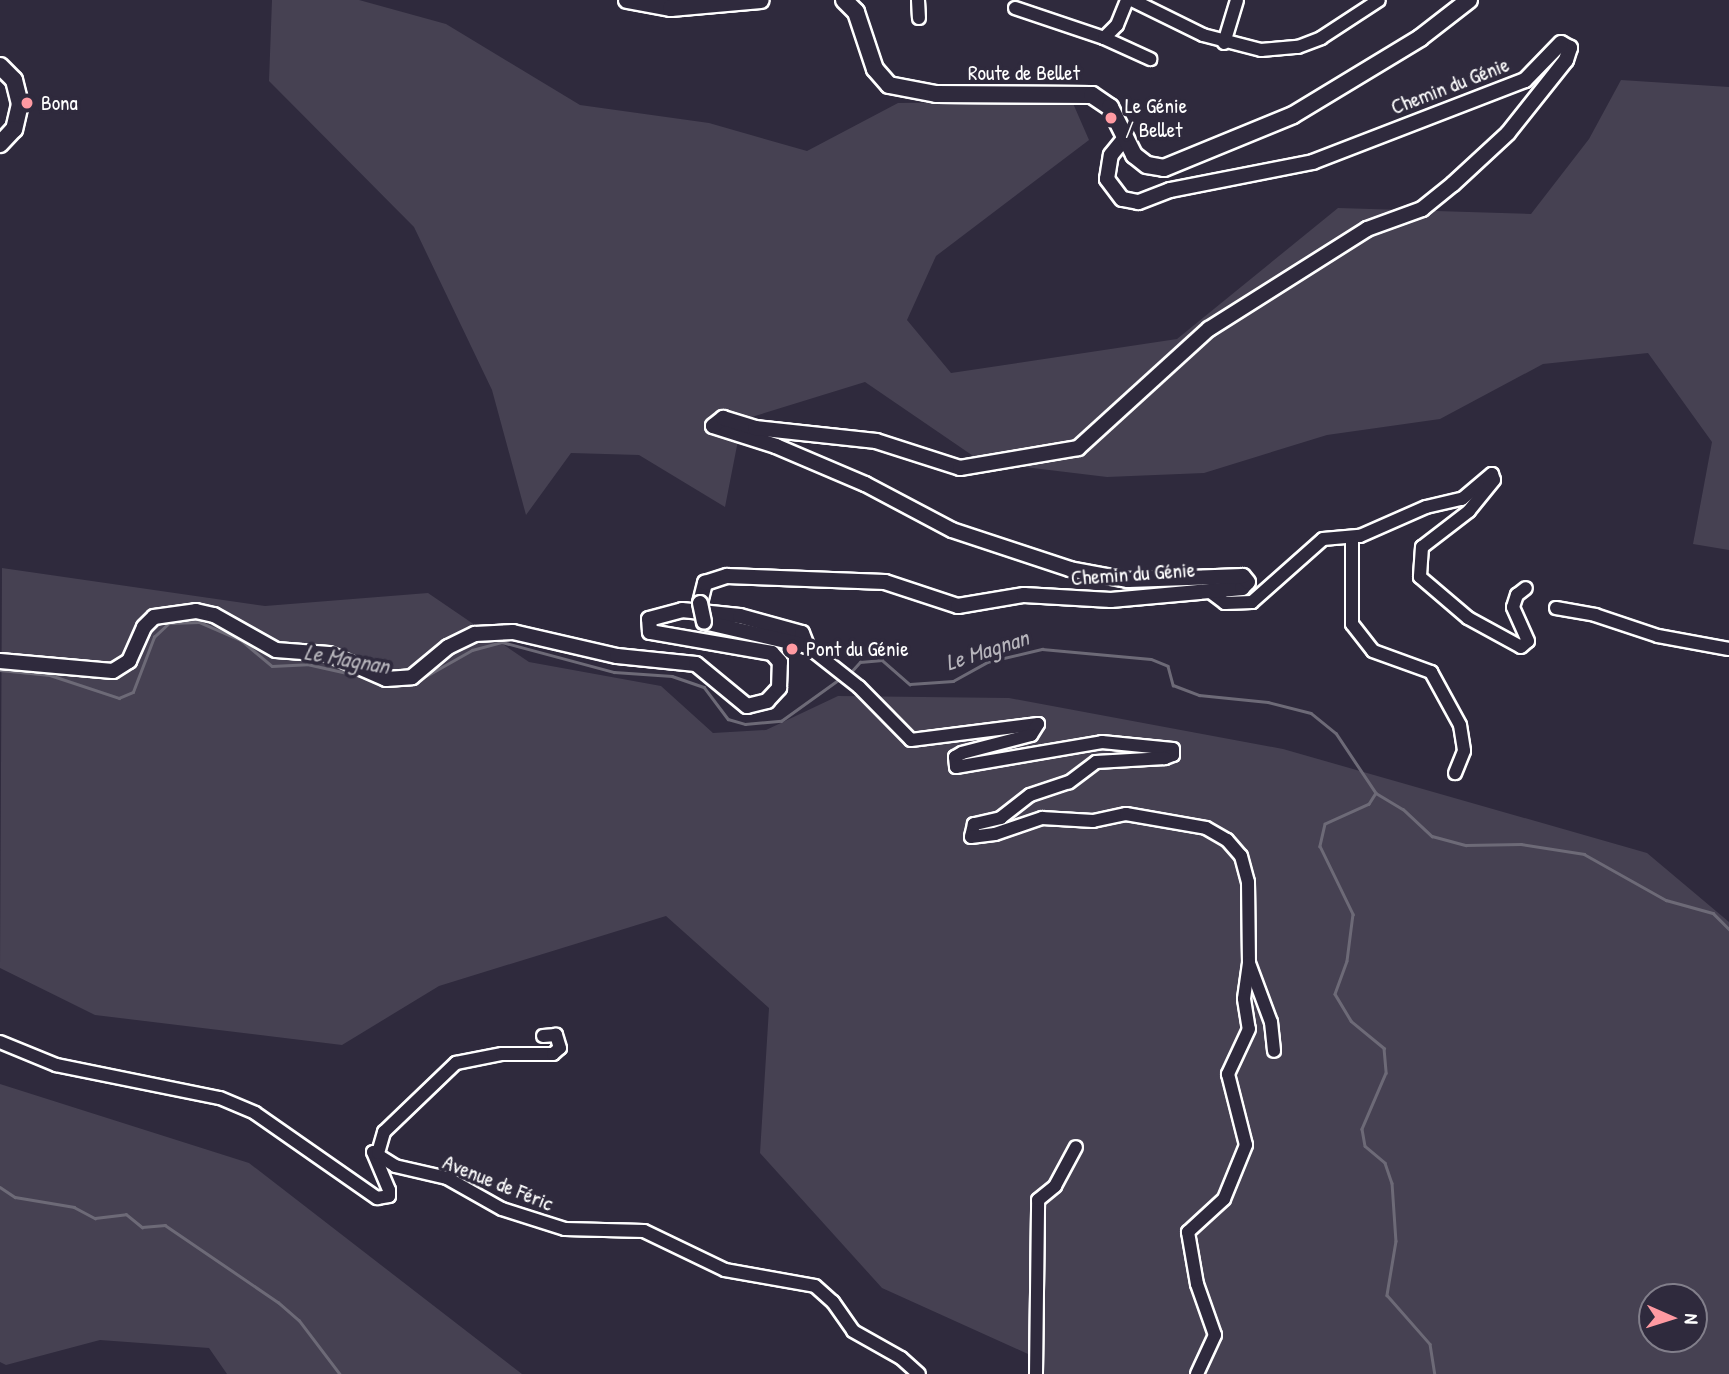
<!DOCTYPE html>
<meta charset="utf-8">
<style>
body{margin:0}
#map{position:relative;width:1729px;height:1374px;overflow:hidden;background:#2f2a3d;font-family:"Patrick Hand",sans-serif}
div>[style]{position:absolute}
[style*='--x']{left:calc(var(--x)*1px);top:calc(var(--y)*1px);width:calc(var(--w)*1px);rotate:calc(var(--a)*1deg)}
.green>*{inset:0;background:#464152}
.stream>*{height:2.5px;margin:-1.25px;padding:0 1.25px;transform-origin:1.25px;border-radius:1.25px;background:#6d6a77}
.roads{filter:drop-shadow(2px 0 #fff) drop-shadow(-2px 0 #fff) drop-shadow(0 2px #fff) drop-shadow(0 -2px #fff)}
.minor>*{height:12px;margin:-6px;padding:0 6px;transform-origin:6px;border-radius:6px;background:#2f2a3d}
.tertiary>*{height:14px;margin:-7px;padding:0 7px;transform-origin:7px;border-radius:7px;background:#2f2a3d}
.secondary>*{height:16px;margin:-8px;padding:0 8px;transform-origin:8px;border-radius:8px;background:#2f2a3d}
.bridges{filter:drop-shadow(2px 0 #fff) drop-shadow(-2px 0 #fff) drop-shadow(0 2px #fff) drop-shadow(0 -2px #fff)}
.tertiary-bridge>*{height:14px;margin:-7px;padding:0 7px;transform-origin:7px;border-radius:7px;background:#2f2a3d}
.dots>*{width:19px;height:19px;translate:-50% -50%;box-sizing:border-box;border:4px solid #2f2a3d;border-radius:50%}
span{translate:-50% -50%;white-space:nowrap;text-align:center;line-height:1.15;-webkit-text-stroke:7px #2f2a3d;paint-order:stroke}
.street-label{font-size:21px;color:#fff}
.poi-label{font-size:21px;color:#fff}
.left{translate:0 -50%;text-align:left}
.water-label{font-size:23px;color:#b6b4bb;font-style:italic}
.north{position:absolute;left:1638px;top:1283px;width:70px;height:70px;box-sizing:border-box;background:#2f2a3d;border:2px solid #827f8b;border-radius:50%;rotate:93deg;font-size:19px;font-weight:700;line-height:28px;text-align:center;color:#fff}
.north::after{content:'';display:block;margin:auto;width:24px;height:32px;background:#ff9aa2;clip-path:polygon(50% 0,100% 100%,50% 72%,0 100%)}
</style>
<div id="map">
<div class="green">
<div style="clip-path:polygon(272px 0,359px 0,446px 24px,580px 105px,709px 123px,807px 151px,898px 103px,1072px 101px,1089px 140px,936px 256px,907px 320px,951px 373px,1177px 339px,1338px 208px,1531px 214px,1589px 139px,1621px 80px,1729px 87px,1729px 550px,1693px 544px,1712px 442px,1648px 353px,1543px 364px,1440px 419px,1327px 435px,1204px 473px,1107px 477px,982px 462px,865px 382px,742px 420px,725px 507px,639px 455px,571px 453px,526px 515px,492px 390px,414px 227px,269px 81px)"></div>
<div style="clip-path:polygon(evenodd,2px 568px,265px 606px,428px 593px,529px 662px,661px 686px,713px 733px,766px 730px,838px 696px,1009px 698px,1283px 749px,1647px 853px,1729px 922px,1729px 1374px,1031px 1374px,1028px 1354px,882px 1288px,760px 1153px,769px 1008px,666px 916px,439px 986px,342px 1045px,95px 1015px,0 968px,2px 568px,1652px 1297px,1694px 1297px,1694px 1339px,1652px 1339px,1652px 1297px)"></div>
<div style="clip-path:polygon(0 1084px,249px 1163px,522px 1374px,227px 1374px,209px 1348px,100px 1340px,6px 1365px,0 1362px)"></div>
</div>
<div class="stream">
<div style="--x:0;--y:670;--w:50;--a:5.7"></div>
<div style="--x:50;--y:675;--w:73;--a:18.4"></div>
<div style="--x:119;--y:698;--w:15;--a:-23"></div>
<div style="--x:133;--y:692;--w:59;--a:-69.1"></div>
<div style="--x:154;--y:637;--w:21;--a:-43"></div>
<div style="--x:169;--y:623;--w:30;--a:-2"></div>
<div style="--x:199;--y:622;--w:46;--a:23.2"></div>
<div style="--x:241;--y:640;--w:40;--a:40"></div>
<div style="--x:272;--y:666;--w:35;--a:-3"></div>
<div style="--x:307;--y:664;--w:59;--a:12.6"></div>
<div style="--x:850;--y:673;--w:15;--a:-48"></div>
<div style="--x:860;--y:662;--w:22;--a:-5"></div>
<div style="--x:882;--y:660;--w:37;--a:41"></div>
<div style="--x:910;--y:684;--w:43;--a:-4"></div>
<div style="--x:953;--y:681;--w:39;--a:-29"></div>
<div style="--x:987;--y:662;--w:57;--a:-13.3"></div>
<div style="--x:1042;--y:649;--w:109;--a:5.2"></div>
<div style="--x:1151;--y:659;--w:18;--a:22"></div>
<div style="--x:1168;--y:666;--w:20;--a:75"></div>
<div style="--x:1173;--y:685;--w:28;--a:21"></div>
<div style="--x:1199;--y:695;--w:69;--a:5.8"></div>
<div style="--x:1268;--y:702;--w:44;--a:14.3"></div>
<div style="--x:1311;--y:713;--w:32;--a:39"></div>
<div style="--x:1336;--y:733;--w:72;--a:56.3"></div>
<div style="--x:1376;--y:793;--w:13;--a:122"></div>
<div style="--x:1369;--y:804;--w:48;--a:155.6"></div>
<div style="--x:1325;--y:824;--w:23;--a:103"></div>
<div style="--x:1320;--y:846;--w:76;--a:64.1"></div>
<div style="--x:1353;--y:914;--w:47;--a:97.3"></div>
<div style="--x:1347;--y:961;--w:35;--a:110"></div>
<div style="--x:1335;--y:994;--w:31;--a:59"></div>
<div style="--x:1351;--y:1021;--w:43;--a:39.3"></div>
<div style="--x:1384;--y:1048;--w:25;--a:85"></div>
<div style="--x:1386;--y:1073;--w:61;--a:113.2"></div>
<div style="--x:1362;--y:1129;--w:17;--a:80"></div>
<div style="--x:1365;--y:1146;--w:26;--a:40"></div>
<div style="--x:1385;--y:1163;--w:21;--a:71"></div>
<div style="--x:1392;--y:1183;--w:58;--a:86.1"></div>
<div style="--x:1396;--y:1241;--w:55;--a:99.5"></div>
<div style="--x:1387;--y:1295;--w:65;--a:48.7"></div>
<div style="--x:1430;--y:1344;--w:30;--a:81"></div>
<div style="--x:412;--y:684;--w:69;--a:-29.5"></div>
<div style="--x:472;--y:650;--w:31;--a:-15"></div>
<div style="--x:502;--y:642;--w:116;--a:15"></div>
<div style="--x:614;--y:672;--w:58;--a:3.9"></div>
<div style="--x:672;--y:676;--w:34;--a:19"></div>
<div style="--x:704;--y:687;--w:40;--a:53"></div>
<div style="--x:728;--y:719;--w:18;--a:16"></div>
<div style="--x:745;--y:724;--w:36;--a:-5"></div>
<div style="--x:781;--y:721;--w:74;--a:-35.6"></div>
<div style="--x:1376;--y:793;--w:31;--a:31"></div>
<div style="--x:1403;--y:809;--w:40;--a:43"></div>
<div style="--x:1432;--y:836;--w:35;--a:15"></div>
<div style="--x:1466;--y:845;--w:55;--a:-1"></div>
<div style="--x:1521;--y:844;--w:64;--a:9"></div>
<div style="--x:1584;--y:854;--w:94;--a:29.3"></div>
<div style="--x:1666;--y:900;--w:49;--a:15.5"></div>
<div style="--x:1713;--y:913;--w:23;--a:45"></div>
<div style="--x:0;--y:1187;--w:18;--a:34"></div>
<div style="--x:15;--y:1197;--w:60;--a:9.6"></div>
<div style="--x:74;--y:1207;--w:24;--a:28"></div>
<div style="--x:95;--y:1218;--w:31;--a:-7"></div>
<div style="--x:126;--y:1214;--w:21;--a:39"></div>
<div style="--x:142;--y:1227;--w:23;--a:-5"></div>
<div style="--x:165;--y:1225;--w:137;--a:34.3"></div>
<div style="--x:278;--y:1302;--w:28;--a:41"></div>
<div style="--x:299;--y:1320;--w:68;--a:52.8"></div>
</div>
<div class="roads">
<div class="minor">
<div style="--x:918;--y:0;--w:18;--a:87"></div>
<div style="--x:1132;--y:0;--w:79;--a:26.2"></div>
<div style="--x:1203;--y:35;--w:60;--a:14.5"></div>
<div style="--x:1261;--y:50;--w:37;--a:-5"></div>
<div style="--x:1298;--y:47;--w:25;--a:-21"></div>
<div style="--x:1321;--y:38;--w:69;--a:-33.2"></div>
<div style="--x:1015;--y:8;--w:94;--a:18.6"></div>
<div style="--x:1104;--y:38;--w:18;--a:-45"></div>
<div style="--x:1117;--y:25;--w:27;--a:-68"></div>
<div style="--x:1104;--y:38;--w:51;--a:24.5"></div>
<div style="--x:1224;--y:43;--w:45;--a:-73.2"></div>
<div style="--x:1352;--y:537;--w:87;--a:90"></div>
<div style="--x:1352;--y:624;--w:34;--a:52"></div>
<div style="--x:1373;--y:651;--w:62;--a:19.9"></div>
<div style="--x:1431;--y:672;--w:60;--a:61.3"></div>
<div style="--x:1460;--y:725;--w:26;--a:81"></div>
<div style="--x:1464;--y:751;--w:24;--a:112"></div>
<div style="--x:1209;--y:591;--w:20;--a:37"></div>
<div style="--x:1225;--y:603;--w:27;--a:-2"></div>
<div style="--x:1252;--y:602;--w:95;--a:-41.6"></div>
<div style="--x:1323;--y:539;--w:37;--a:-5"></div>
<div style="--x:1360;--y:536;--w:72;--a:-23.7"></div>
<div style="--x:1426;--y:507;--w:37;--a:-13"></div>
<div style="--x:1462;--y:499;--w:39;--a:-40"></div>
<div style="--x:1492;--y:474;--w:6;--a:72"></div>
<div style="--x:1494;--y:480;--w:40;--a:129"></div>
<div style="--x:1469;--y:511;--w:59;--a:142.5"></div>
<div style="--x:1422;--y:547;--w:30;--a:94"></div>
<div style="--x:1420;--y:577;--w:63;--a:40.5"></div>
<div style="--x:1468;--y:618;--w:60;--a:28.7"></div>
<div style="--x:1521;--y:647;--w:9;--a:-41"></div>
<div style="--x:1528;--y:641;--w:37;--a:-114"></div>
<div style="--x:1513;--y:607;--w:13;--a:-72"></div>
<div style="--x:1517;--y:595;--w:11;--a:-38"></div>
<div style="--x:1556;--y:608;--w:40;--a:10"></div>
<div style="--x:1595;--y:615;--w:66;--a:18.4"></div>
<div style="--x:1658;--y:636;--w:72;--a:10.4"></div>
<div style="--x:807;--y:646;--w:66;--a:38.3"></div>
<div style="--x:859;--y:687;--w:74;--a:45.5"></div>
<div style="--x:911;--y:740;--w:128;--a:-7.2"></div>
<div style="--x:1038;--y:724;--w:13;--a:122"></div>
<div style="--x:1031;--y:735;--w:71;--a:165.4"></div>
<div style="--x:962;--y:753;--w:8;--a:150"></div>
<div style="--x:955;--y:757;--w:10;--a:84"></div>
<div style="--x:956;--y:767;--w:148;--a:-9.7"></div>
<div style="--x:1102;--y:742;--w:71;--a:5.6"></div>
<div style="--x:1173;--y:749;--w:6;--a:90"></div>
<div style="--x:1173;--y:755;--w:9;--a:159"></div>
<div style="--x:1165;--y:758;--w:69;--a:176.7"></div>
<div style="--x:1096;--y:762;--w:34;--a:143"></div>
<div style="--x:1069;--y:782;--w:41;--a:161.6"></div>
<div style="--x:1030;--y:795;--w:37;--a:142"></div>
<div style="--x:1001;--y:818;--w:28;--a:167"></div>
<div style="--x:974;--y:824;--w:13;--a:103"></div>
<div style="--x:971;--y:837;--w:24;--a:-7"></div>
<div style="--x:995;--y:834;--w:50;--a:-18.8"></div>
<div style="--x:1042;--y:818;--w:51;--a:3.4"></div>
<div style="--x:1093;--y:821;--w:34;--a:-12"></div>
<div style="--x:1126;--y:814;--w:81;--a:9.9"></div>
<div style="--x:1206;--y:828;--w:24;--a:30"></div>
<div style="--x:1227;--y:840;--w:21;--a:49"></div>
<div style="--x:1241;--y:856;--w:27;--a:75"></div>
<div style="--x:1248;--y:882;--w:81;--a:89.3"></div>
<div style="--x:1249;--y:963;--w:36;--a:98"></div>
<div style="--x:1244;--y:999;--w:30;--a:81"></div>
<div style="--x:1249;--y:1029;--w:50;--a:115"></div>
<div style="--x:1228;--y:1074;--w:73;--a:75.8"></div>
<div style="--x:1246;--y:1145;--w:58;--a:112.2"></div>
<div style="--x:1224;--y:1199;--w:49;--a:137.5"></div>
<div style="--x:1188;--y:1232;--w:53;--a:80.2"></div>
<div style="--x:1197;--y:1284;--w:54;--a:70.6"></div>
<div style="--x:1215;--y:1335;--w:43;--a:114.8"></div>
<div style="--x:1249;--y:963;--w:63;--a:69.6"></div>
<div style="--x:1271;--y:1022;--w:29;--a:84"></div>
<div style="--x:0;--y:1042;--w:61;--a:22.3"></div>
<div style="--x:56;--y:1065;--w:167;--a:11.4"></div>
<div style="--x:220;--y:1098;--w:38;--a:23"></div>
<div style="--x:255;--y:1113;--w:149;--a:34.9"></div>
<div style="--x:377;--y:1198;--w:12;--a:-9"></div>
<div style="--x:389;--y:1196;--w:6;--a:-90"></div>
<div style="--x:389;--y:1190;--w:41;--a:-112.8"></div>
<div style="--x:373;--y:1152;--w:26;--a:32"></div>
<div style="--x:395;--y:1166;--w:53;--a:13"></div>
<div style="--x:447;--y:1178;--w:63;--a:29.4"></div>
<div style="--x:502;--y:1209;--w:66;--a:17.6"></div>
<div style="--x:565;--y:1229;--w:79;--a:1.5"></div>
<div style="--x:644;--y:1231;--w:90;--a:25.7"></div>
<div style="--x:725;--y:1270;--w:91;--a:10.1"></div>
<div style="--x:815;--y:1286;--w:24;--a:42"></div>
<div style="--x:833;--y:1302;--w:35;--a:55"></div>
<div style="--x:853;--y:1331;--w:55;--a:29.4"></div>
<div style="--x:901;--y:1358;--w:24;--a:42"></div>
<div style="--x:378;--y:1153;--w:22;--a:-74"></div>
<div style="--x:384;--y:1132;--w:100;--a:-43.8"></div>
<div style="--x:456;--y:1063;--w:47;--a:-11.1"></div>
<div style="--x:502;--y:1054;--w:51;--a:0"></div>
<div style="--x:553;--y:1054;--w:9;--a:-41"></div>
<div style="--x:560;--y:1048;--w:14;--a:-107"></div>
<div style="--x:556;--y:1035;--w:13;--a:176"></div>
<div style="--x:1036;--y:1374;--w:174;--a:-89.3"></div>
<div style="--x:1038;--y:1200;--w:22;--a:-39"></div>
<div style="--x:1055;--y:1186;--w:44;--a:-61.7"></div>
</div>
<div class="tertiary">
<div style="--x:700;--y:603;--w:21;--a:-76"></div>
<div style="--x:705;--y:583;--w:23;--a:-18"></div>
<div style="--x:727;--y:576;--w:158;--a:2.2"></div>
<div style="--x:885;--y:582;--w:77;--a:18.2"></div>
<div style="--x:958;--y:606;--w:67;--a:-9.5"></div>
<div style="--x:1024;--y:595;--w:87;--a:3.3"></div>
<div style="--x:1111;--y:600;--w:132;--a:-5.2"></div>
<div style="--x:1242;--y:588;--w:8;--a:-45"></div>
<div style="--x:1248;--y:582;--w:8;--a:-130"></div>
<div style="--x:1243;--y:576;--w:115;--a:178"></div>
<div style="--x:1128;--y:580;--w:59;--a:-169.3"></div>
<div style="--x:1070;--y:569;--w:124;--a:-161.7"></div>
<div style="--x:952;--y:530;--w:98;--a:-152.1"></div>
<div style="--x:865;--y:484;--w:97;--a:-156.9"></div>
<div style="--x:776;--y:446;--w:66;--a:-162.4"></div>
<div style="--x:713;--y:426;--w:13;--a:-39"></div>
<div style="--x:723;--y:418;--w:34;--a:17"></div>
<div style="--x:755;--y:428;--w:122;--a:6.1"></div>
<div style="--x:876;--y:441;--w:88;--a:17.8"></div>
<div style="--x:960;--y:468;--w:120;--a:-9.6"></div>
<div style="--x:1078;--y:448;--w:177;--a:-42.3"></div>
<div style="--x:1209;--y:329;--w:187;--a:-32.3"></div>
<div style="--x:1367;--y:229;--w:59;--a:-20"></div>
<div style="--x:1422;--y:209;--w:40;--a:-39"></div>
<div style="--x:1453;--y:184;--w:75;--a:-42.8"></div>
<div style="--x:1508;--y:133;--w:93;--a:-51.5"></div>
<div style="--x:1566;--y:60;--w:13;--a:-72"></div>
<div style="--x:1570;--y:48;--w:10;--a:-151"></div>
<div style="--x:1561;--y:43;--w:52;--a:134.2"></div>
<div style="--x:1525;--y:80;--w:227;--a:158.9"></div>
<div style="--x:1313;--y:162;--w:146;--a:168.9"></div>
<div style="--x:1170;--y:190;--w:34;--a:159"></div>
<div style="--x:1138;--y:202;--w:16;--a:-169"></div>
<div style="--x:1122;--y:199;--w:25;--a:-127"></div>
<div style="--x:1107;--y:179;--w:24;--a:-81"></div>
<div style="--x:1111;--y:155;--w:19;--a:-51"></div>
<div style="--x:0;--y:661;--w:113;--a:5.1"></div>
<div style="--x:113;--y:671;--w:19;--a:-32"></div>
<div style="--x:129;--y:661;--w:37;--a:-66"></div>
<div style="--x:144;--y:627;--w:14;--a:-45"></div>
<div style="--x:154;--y:617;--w:42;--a:-8.1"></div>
<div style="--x:196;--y:611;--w:18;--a:13"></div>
<div style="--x:214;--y:615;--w:71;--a:29.4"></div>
<div style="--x:276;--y:650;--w:53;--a:4.3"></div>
<div style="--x:329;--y:654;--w:62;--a:23.7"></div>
<div style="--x:386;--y:679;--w:26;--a:-4"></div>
<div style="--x:412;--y:677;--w:47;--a:-39.8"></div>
<div style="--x:448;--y:647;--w:30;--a:-26"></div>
<div style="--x:475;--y:634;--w:38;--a:-3"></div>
<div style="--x:513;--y:632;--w:107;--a:13"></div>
<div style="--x:617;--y:656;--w:79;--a:5.8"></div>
<div style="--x:696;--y:664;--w:66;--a:39.5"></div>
<div style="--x:747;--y:706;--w:21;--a:-14"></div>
<div style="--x:767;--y:701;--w:18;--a:-47"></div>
<div style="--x:779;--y:688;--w:26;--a:-88"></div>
<div style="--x:780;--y:662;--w:12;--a:-132"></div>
<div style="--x:772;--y:653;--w:124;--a:-170.2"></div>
<div style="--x:650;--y:632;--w:13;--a:-94"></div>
<div style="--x:649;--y:619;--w:34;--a:-15"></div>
<div style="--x:682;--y:610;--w:58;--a:5.9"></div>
<div style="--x:740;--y:616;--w:64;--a:15.3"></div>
<div style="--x:802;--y:633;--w:14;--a:69"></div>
<div style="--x:807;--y:646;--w:106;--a:-166.9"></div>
</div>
<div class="secondary">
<div style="--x:627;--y:0;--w:45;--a:10.3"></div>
<div style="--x:671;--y:8;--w:90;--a:-5.1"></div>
<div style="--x:844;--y:0;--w:17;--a:45"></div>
<div style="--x:856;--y:12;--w:60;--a:71.6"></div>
<div style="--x:875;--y:69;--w:21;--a:49"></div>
<div style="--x:889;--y:85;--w:48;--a:10.8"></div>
<div style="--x:936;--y:94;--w:156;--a:0.4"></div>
<div style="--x:1092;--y:95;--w:22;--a:34"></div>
<div style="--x:1110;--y:107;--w:54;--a:63.4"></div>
<div style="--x:1134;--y:155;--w:16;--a:38"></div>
<div style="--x:1147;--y:165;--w:17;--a:10"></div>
<div style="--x:1164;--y:168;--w:139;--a:-22.3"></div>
<div style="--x:1293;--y:115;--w:149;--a:-31.2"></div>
<div style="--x:1420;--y:38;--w:62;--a:-37.8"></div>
<div style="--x:0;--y:66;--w:20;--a:45"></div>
<div style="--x:14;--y:80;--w:25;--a:76"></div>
<div style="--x:20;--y:104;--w:26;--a:103"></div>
<div style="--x:14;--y:129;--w:21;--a:133"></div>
</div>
</div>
<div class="bridges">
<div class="tertiary-bridge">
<div style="--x:700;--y:603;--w:19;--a:78"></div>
</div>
</div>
<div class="dots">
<div style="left:27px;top:103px;background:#ff9aa2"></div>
<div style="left:1111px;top:118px;background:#ff9aa2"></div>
<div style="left:792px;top:649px;background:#ff9aa2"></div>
</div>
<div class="street-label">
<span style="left:1024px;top:73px">Route de Bellet</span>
<span style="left:1450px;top:86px;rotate:-21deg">Chemin du Génie</span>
<span style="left:1133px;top:574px;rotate:-4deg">Chemin du Génie</span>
<span style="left:498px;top:1183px;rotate:22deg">Avenue de Féric</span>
</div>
<div class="poi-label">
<span class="left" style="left:41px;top:103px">Bona</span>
<span class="left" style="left:1125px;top:118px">Le Génie<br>/ Bellet</span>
<span class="left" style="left:806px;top:649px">Pont du Génie</span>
</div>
<div class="water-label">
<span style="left:987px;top:650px;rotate:-18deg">Le Magnan</span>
<span style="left:347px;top:659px;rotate:10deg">Le Magnan</span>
</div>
<div class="north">N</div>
</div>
